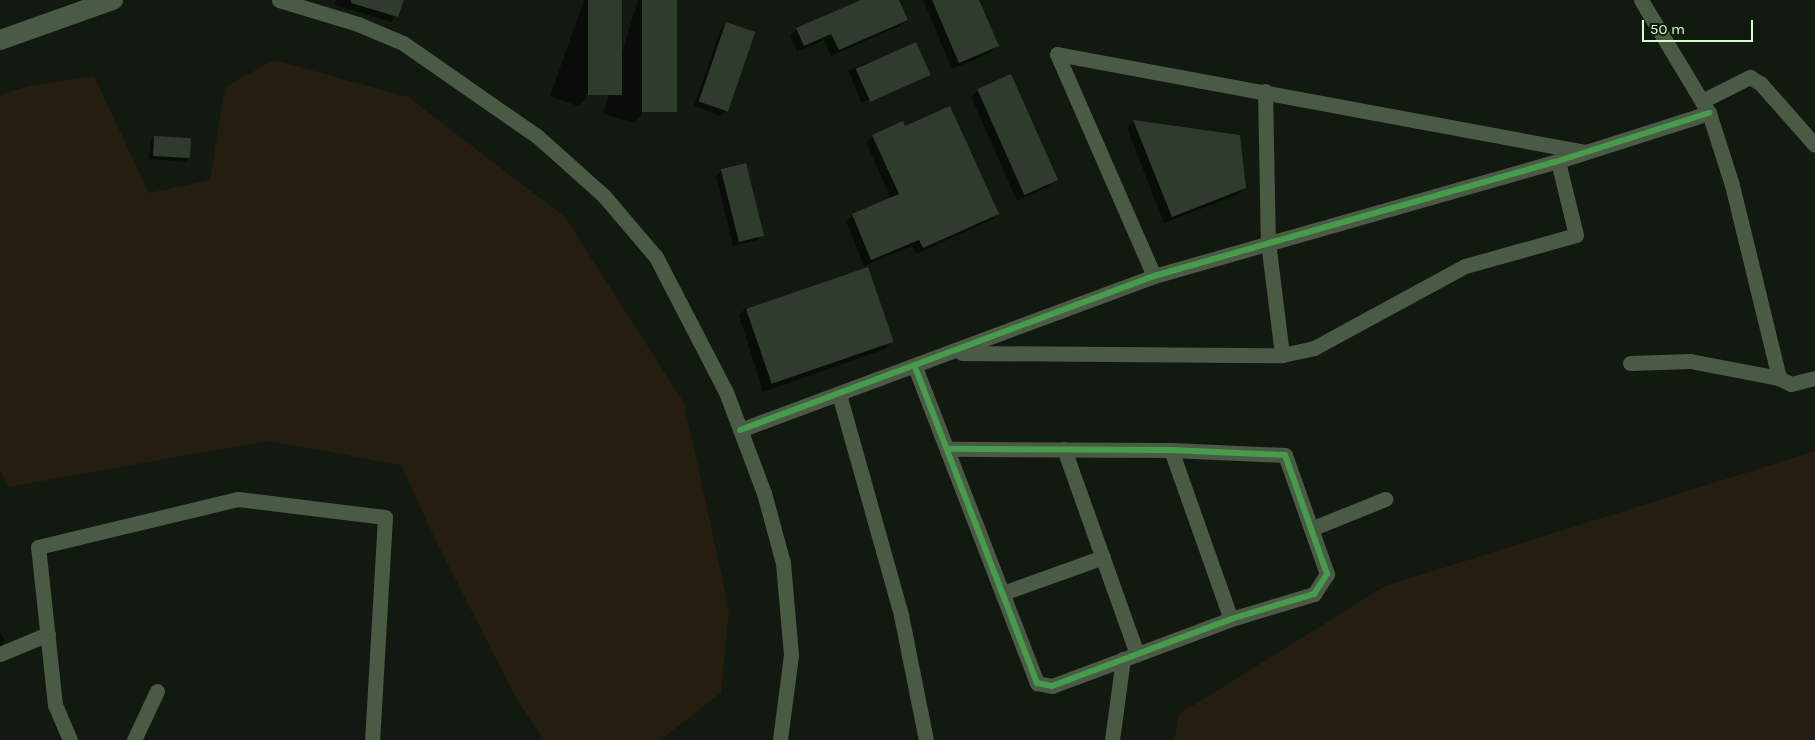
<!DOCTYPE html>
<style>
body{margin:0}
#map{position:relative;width:1815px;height:740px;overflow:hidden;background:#121910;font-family:Karla,sans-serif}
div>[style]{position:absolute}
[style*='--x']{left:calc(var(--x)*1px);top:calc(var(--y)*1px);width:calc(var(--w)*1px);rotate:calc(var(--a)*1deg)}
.green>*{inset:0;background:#241d10}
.shadow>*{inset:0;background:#0007;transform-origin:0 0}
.building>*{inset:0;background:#2f3c2d;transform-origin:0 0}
.minor>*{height:15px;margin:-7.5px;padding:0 7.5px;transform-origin:7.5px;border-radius:7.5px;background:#4b5a45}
.tertiary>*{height:20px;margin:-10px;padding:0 10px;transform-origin:10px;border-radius:10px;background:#4b5a45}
.cycleway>*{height:6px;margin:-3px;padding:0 3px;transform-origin:3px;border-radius:3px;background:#469c4c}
span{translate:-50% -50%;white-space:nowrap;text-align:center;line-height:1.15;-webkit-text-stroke:4px #0f1d0c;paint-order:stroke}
.scale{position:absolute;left:1642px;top:20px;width:111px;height:22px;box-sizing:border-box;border:2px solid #d5fdca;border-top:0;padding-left:6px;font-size:15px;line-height:18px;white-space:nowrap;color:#d5fdca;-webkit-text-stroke:4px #0f1d0c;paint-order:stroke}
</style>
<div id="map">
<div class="green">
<div style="clip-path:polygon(274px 60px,408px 97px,565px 217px,684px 403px,729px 609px,721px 693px,660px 740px,544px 740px,517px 700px,435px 539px,401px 465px,268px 441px,8px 487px,0 469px,0 95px,28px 86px,94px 76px,149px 193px,210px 180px,225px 87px)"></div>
<div style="clip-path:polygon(1815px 451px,1815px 740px,1174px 740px,1179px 714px,1385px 586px)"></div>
</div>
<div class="shadow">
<div style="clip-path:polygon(336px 0,402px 0,392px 22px,335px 5px)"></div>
<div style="clip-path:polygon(584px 0,620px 0,585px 99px,578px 106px,550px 96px)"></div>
<div style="clip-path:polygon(638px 0,676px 0,641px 116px,634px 123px,603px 114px)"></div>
<div style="clip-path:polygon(864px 0,898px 0,906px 19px,899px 26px,831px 56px,824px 40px,797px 52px,790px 36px,797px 29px)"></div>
<div style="clip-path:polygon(923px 0,977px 0,997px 46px,990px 53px,952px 69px)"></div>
<div style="clip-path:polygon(726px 24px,727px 110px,721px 116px,694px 106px,721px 29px)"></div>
<div style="left:916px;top:43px;width:35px;height:73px;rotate:68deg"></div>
<div style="clip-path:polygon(978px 90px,1056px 179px,1049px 186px,1017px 201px,971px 97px)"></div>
<div style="clip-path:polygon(1134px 121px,1244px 188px,1237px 195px,1164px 223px,1127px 128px)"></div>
<div style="clip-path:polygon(904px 127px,998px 214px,991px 220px,916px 254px,912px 246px,864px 266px,846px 222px,853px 215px,891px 199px,866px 142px,873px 136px)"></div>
<div style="clip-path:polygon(154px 137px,189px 158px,186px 162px,149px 159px,151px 140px)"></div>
<div style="clip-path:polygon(721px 171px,762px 235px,757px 240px,733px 246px,716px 176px)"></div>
<div style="clip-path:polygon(746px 308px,892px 342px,885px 349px,763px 392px,739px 315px)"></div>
<div style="clip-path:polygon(0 632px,5px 641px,0 646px)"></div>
</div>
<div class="building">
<div style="clip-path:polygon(351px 0,404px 0,398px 17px,351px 3px)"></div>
<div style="left:588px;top:0;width:34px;height:95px"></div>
<div style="left:642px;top:0;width:35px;height:112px"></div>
<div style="clip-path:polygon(861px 0,899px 0,908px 20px,839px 50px,831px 34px,804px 46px,796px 28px)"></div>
<div style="clip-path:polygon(932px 0,979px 0,999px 46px,959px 63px)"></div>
<div style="left:726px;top:22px;width:31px;height:84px;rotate:19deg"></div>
<div style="left:916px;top:42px;width:36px;height:66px;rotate:66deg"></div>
<div style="left:1011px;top:74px;width:116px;height:37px;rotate:66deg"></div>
<div style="clip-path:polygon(950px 106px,999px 214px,923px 248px,919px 240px,871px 260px,852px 214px,899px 194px,872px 135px,903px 121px,905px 126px)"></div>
<div style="clip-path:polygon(1133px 120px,1240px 135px,1246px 188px,1172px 217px)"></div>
<div style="left:154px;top:136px;width:37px;height:20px;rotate:3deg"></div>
<div style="left:746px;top:163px;width:75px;height:26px;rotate:76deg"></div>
<div style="left:868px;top:267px;width:79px;height:129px;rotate:71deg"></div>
</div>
<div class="minor">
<div style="--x:279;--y:0;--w:83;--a:16.9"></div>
<div style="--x:358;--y:24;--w:49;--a:22.9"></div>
<div style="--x:403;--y:43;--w:163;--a:34.8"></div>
<div style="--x:537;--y:136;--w:90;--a:41.8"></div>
<div style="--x:604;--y:196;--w:80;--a:49.6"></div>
<div style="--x:656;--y:257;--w:152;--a:62.6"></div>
<div style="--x:726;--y:392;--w:108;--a:69.4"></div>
<div style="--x:764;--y:493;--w:73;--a:74.8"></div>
<div style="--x:783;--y:563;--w:92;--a:85"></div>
<div style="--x:791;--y:655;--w:86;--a:97.4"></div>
<div style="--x:1641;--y:0;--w:132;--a:59"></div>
<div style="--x:1709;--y:113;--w:76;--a:72.3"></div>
<div style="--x:1732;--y:185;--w:199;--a:76.3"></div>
<div style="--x:1779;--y:378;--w:13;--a:27"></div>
<div style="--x:1791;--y:384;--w:25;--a:-14"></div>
<div style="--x:1265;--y:91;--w:151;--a:88.9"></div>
<div style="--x:1268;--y:242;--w:114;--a:82.9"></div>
<div style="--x:1702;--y:101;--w:54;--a:-26.6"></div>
<div style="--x:1750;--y:77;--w:13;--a:32"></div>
<div style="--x:1761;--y:84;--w:81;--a:48.5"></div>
<div style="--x:1154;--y:276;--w:242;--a:-113.6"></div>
<div style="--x:1057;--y:54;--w:537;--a:10.51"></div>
<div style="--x:962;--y:353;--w:320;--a:0.4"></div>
<div style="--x:1282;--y:355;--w:33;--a:-12"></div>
<div style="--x:1314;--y:348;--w:172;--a:-28.5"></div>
<div style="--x:1465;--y:266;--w:115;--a:-15.6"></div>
<div style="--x:1576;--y:235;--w:76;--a:-103.7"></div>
<div style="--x:1630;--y:363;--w:60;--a:-1.9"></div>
<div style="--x:1690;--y:361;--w:91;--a:10.8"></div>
<div style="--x:915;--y:367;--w:339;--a:68.9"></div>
<div style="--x:1037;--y:683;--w:15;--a:11"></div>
<div style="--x:1052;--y:686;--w:191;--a:-20.5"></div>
<div style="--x:1231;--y:619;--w:87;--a:-16.8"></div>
<div style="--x:1314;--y:594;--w:24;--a:-57"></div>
<div style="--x:1327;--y:574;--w:126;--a:-109.4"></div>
<div style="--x:1285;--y:455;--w:114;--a:-177.5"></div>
<div style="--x:1171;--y:450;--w:223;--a:-179.7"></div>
<div style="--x:839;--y:394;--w:230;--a:74.3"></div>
<div style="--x:901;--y:615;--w:127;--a:78.7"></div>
<div style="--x:740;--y:430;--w:442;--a:-20.4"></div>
<div style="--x:1154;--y:276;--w:417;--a:-15.9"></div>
<div style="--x:1555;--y:162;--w:162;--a:-17.7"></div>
<div style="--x:1064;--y:449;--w:218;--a:70.4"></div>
<div style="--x:1171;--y:450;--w:179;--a:70.5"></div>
<div style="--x:1313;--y:528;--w:78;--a:-21.9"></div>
<div style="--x:1003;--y:593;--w:106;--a:-19.8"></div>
<div style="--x:0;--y:654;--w:52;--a:-22.6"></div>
<div style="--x:70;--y:740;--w:38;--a:-113"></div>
<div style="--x:55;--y:705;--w:159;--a:-96.1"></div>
<div style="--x:38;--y:547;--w:206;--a:-13.5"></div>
<div style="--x:238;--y:499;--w:148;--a:7"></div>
<div style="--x:385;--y:517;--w:223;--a:93.3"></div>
<div style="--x:134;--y:740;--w:54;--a:-64.9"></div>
<div style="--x:1112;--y:740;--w:82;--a:-82.3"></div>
</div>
<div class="tertiary">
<div style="--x:0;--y:40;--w:120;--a:-19.5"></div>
</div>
<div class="cycleway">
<div style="--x:915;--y:367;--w:339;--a:68.9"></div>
<div style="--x:1037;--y:683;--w:15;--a:11"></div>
<div style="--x:1052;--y:686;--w:191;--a:-20.5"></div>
<div style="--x:1231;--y:619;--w:87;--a:-16.8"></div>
<div style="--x:1314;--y:594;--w:24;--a:-57"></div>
<div style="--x:1327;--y:574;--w:126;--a:-109.4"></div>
<div style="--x:1285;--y:455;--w:114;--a:-177.5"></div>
<div style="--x:1171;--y:450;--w:223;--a:-179.7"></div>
<div style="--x:740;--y:430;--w:442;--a:-20.4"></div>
<div style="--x:1154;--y:276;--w:417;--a:-15.9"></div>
<div style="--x:1555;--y:162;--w:162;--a:-17.7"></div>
</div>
<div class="scale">50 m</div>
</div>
